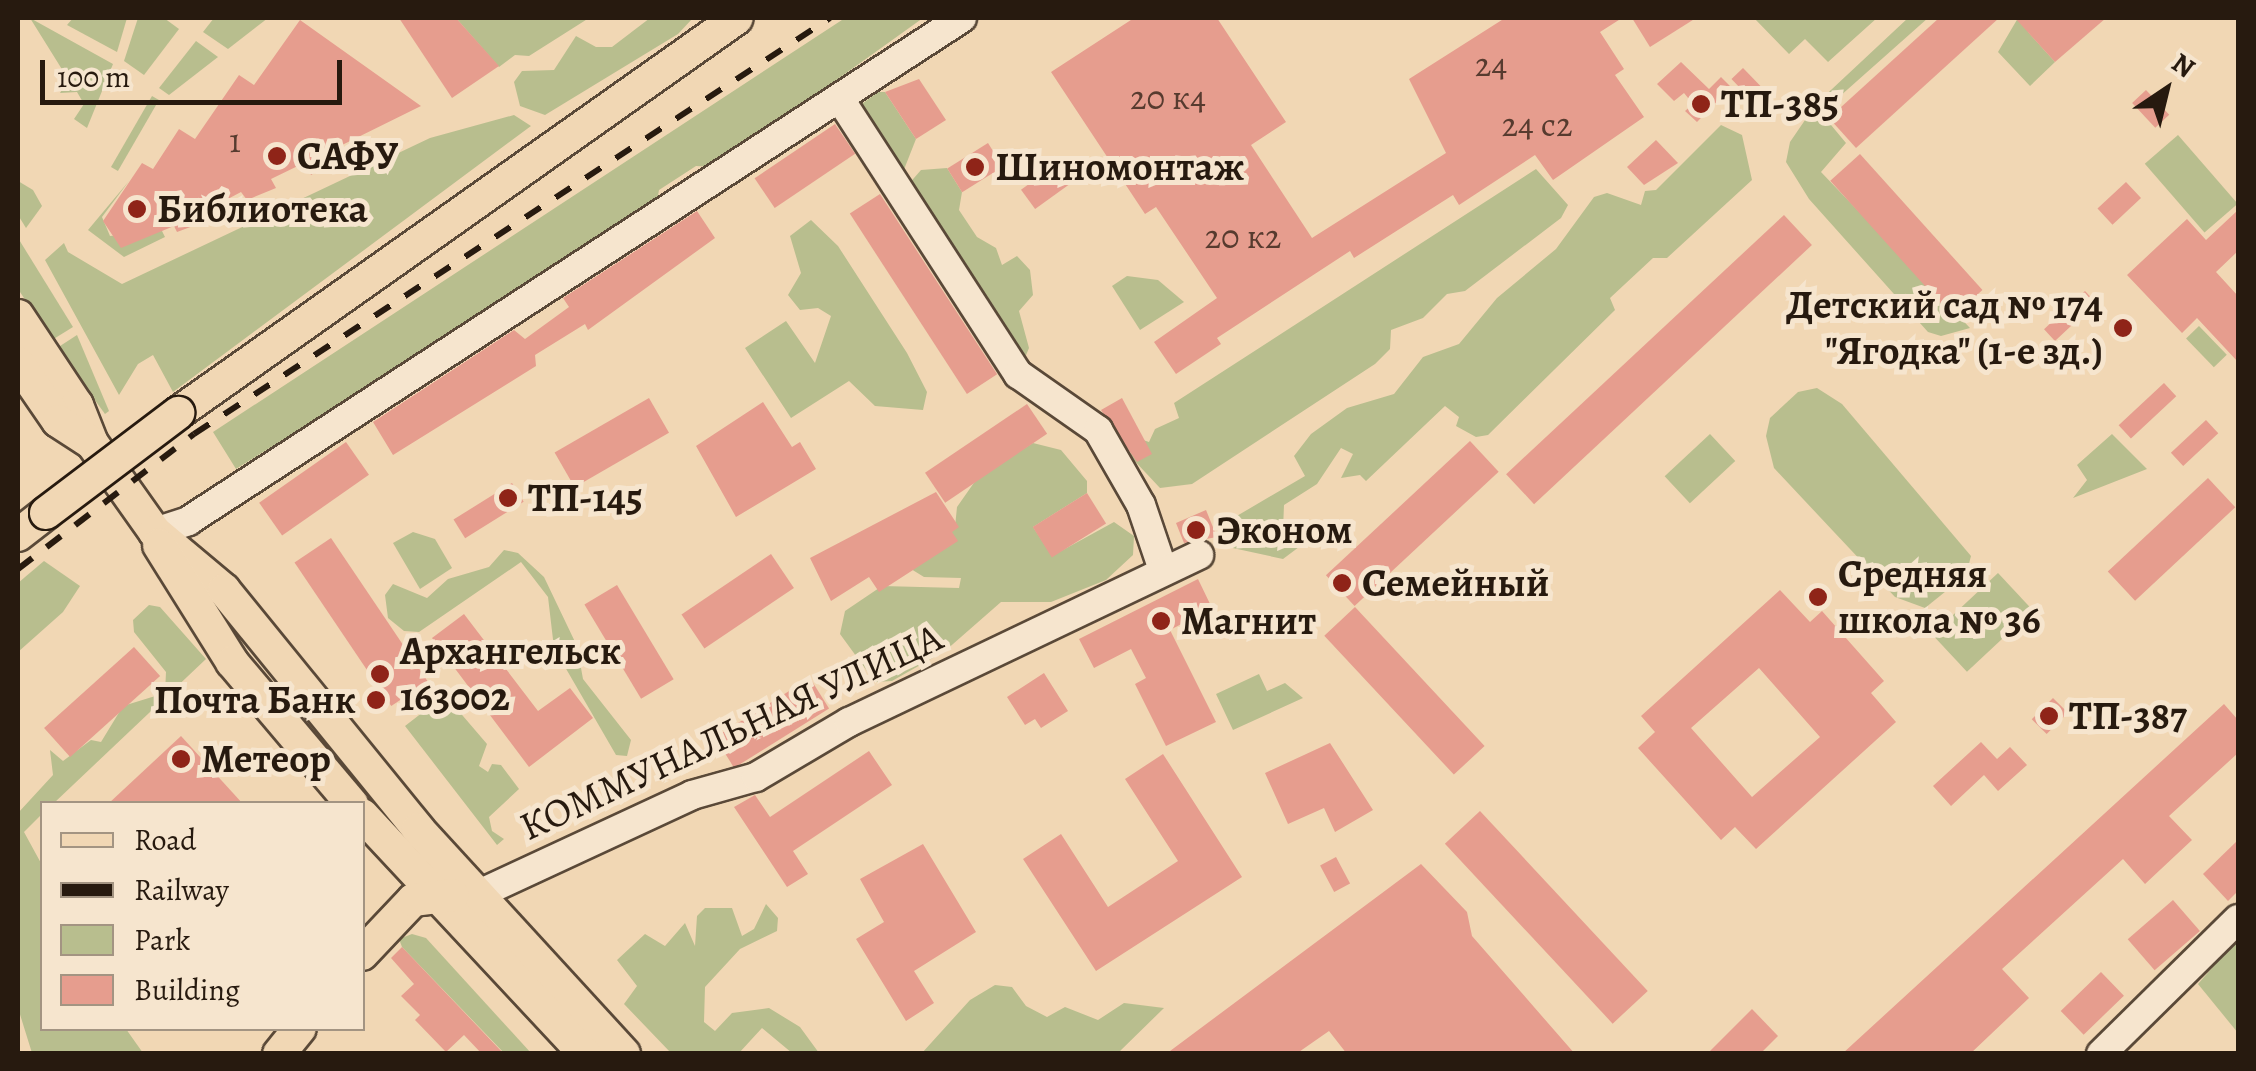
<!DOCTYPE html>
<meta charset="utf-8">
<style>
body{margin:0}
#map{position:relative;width:2256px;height:1071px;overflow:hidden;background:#f1d7b4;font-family:Alegreya,serif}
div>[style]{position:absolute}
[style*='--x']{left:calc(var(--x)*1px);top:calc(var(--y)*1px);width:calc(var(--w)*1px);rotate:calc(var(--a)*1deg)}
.green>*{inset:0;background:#b8be8e;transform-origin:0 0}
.building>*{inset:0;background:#e69d8e;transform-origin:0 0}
.roads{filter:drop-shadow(2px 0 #5a4938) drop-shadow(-2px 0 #5a4938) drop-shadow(0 2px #5a4938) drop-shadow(0 -2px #5a4938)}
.minor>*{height:28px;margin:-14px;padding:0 14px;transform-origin:14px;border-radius:14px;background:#f6e5ce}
.major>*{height:32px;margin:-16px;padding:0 16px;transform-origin:16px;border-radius:16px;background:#f1d7b4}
.rail>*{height:6px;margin-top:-3px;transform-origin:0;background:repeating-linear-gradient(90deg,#271a0f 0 18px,transparent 0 36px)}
.bridges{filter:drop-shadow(2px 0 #271a0f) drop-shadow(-2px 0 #271a0f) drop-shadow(0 2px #271a0f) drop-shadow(0 -2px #271a0f)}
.major-bridge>*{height:32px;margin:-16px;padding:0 16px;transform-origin:16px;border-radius:16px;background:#f1d7b4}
.dots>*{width:28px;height:28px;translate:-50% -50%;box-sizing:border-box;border:5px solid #f6e5ce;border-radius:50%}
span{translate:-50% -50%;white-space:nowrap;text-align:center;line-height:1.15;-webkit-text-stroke:10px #f6e5ce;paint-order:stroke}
.number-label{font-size:35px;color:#573b2f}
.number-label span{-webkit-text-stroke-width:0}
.poi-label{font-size:40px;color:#271a0f;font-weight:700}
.left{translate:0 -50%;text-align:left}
.right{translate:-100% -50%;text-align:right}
.street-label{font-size:40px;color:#271a0f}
.frame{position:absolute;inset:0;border:20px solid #271a0f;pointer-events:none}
.legend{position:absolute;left:40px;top:801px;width:325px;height:230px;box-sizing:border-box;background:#f6e5ce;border:2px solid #a39482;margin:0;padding:12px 18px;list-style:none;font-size:30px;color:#271a0f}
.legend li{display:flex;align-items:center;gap:20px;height:50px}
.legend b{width:50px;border:2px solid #a39482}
.north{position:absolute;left:2116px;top:40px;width:100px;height:100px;-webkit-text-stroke:8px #f6e5ce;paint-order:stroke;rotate:35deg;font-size:28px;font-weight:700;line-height:40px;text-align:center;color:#271a0f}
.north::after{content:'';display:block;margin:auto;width:35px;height:45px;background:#271a0f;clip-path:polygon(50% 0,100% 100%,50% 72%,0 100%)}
.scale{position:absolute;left:40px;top:60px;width:302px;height:45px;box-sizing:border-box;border:5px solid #271a0f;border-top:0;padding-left:12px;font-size:30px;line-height:35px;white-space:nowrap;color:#271a0f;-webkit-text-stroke:8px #f6e5ce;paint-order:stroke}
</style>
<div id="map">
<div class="green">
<div style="clip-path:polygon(30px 18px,113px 64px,87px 128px,74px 119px,84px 104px,77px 92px,60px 93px,68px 79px)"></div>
<div style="clip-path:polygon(73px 18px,127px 18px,117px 52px,67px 25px)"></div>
<div style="clip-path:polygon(138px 18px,164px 18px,179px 29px,144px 75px,124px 61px)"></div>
<div style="clip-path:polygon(214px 18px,268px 18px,228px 49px,203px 32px)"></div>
<div style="clip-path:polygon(456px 18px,589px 18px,529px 56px,515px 55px,499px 67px)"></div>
<div style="clip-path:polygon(650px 18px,693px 18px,678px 34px,545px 115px,520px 106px,514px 82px,522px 71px,554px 70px,576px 36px,596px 47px,612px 47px)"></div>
<div style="clip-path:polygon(845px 18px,923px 18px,715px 167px,696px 166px,659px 190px,656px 206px,236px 469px,213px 432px)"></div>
<div style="clip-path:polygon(1754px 18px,1877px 18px,1828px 62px,1805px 39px,1789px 54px)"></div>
<div style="clip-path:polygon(1908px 18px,1928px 18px,1821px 113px,1846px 143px,1821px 172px,1970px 328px,1941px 336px,1928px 332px,1809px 199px,1786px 162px,1790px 142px,1816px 104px)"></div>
<div style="clip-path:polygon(2018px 18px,2043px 18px,2028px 32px,2055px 62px,2030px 86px,1998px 52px)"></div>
<div style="clip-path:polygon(196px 41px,218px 57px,169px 95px,159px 88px)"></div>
<div style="clip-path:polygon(878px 92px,885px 92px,916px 139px,903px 172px,859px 106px)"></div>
<div style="left:152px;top:96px;width:8px;height:82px;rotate:30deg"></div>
<div style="clip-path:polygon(514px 115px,531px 126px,173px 392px,153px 355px,138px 364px,119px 395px,45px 260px,64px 243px,68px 252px,122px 284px,430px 138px)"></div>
<div style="clip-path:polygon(1721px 125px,1742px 135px,1752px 180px,1667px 258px,1653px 258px,1610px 298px,1615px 310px,1488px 435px,1476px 437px,1456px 426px,1459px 417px,1445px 406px,1366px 481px,1360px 475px,1341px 478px,1353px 454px,1341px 448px,1317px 484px,1284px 505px,1283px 530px,1297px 534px,1299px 547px,1283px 559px,1228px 547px,1218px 527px,1305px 476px,1294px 456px,1311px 434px,1347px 408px,1394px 394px,1423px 357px,1459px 344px,1497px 298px,1556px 249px,1594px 197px,1607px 193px,1641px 205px,1645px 191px,1656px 190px)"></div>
<div style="left:2178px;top:135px;width:91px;height:44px;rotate:49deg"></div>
<div style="clip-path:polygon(947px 168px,962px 192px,959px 210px,977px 237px,996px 248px,1002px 265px,1017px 256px,1030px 270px,1033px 295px,1019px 311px,1029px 348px,1024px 360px,907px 186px,921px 170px)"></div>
<div style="clip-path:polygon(1536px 169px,1568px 205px,1561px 218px,1465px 291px,1447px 294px,1423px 318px,1391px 330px,1390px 349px,1375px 364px,1192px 484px,1160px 488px,1130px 456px,1140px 439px,1149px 442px,1155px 429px,1179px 418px,1174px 403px)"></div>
<div style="clip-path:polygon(18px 181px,33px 190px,42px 206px,26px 228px,18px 215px)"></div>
<div style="clip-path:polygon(129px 181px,102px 217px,110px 236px,162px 231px,165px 237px,124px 257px,88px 230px)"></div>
<div style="clip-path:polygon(811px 220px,838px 246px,907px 353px,927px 392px,923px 410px,875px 406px,849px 381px,791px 418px,745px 348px,786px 321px,815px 363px,831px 316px,818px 308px,800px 310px,788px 295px,801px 273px,790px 236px)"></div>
<div style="clip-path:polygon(18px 238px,73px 327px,52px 340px,18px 289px)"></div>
<div style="clip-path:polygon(1127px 276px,1158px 280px,1184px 302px,1140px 330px,1112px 286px)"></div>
<div style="left:2199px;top:326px;width:40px;height:18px;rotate:46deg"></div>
<div style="clip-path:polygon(77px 335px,109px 411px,105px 414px,57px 348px)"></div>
<div style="clip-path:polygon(1817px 388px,1842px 404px,1971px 556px,1966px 575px,1925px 608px,1895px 597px,1774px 468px,1766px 436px,1770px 418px,1798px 392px)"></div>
<div style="left:1710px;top:434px;width:37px;height:62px;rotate:47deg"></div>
<div style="clip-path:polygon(2112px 434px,2147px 469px,2073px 498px,2087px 480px,2077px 465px)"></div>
<div style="clip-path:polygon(1033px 443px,1061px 450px,1087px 481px,1087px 493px,1033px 527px,1052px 556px,1114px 522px,1134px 536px,1133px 555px,1106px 580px,1051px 602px,1001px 602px,945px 651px,892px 681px,875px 682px,840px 634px,845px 611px,882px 586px,959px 588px,961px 578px,924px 577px,911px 569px,955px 527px,957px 507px,978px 477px)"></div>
<div style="clip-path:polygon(413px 532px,435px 539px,452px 568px,420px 589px,393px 543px)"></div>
<div style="clip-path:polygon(504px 550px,518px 553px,544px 577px,577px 646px,583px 679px,631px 740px,627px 756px,616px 755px,554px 648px,548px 597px,521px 562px,419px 632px,404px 631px,388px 618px,385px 595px,393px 584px,427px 598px,448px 579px,489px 567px)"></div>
<div style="clip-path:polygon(44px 561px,80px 586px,63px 612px,18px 652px,18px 583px)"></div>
<div style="left:1998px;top:573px;width:51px;height:90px;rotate:47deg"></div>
<div style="clip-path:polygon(149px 605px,160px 607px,206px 659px,54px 803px,42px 804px,42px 814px,24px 832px,42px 865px,42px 1028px,126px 1029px,143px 1053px,32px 1053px,18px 1008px,18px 813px,53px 775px,50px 750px,63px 761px,91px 740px,101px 742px,123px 706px,165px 693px,166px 672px,134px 632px,133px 620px)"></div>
<div style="clip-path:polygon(1259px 674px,1267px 691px,1285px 683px,1303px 698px,1233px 730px,1216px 694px)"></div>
<div style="clip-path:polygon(445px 695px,487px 744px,479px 766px,488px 772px,492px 764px,501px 765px,519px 789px,489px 817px,492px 831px,504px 839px,497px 845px,405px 726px)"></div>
<div style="clip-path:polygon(766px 904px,778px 918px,777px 931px,740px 949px,705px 987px,704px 1022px,715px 1031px,732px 1013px,769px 1008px,800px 1027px,819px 1053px,792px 1053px,762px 1028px,739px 1053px,671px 1053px,624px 1004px,637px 986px,617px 960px,645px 934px,665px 946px,685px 923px,695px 946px,697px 916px,705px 908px,732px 908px,742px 936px,754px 929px)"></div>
<div style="clip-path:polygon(412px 934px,426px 938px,531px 1053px,504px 1053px,402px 947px,399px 939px)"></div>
<div style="clip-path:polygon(2238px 938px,2238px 1033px,2198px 984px)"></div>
<div style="clip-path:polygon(995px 985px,1012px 987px,1026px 1006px,1047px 1017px,1065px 1007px,1098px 1020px,1124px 1003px,1164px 1008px,1118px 1053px,922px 1053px,970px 1000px)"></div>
</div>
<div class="building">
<div style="clip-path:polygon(399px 18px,456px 18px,499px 66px,452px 98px)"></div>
<div style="clip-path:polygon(1134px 18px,1217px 18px,1286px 122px,1251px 145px,1312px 238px,1446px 153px,1409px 79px,1505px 18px,1622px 18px,1600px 32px,1624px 69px,1615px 75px,1644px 117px,1553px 180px,1535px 155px,1459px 205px,1453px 195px,1354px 258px,1350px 251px,1217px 338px,1221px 344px,1176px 374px,1154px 342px,1217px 298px,1156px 207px,1145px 214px,1051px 72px)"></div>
<div style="clip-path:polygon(1632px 18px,1696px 18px,1650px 47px)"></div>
<div style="clip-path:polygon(1939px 18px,1999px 18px,1856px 148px,1829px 118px)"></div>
<div style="clip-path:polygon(2015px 18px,2106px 18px,2055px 62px)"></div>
<div style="clip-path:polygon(300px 20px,421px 106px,336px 148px,341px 157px,311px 175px,306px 162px,271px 179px,276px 188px,247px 200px,241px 192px,207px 210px,212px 219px,177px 232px,174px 226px,121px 248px,103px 221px,142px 163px,153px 169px,179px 129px,195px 139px,239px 75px,254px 85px)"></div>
<div style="clip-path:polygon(1681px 62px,1709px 89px,1721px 77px,1731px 87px,1697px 122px,1685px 111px,1693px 104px,1684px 93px,1674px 101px,1657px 84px)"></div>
<div style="left:1743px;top:68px;width:30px;height:16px;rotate:46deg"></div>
<div style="clip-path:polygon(919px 79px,946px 120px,916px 139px,885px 92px)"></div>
<div style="left:2146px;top:90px;width:34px;height:19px;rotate:47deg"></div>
<div style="left:835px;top:124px;width:36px;height:97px;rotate:56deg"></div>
<div style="clip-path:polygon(1656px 140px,1678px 163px,1644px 185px,1627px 167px)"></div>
<div style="left:988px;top:143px;width:28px;height:48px;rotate:58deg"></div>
<div style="left:1860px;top:154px;width:183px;height:40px;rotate:48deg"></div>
<div style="left:1055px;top:165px;width:24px;height:42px;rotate:54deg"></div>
<div style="left:2126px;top:182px;width:22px;height:39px;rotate:47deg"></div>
<div style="left:880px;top:194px;width:215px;height:36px;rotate:57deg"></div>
<div style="clip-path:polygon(2238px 210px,2238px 251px,2216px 272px,2238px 296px,2238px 362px,2197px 318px,2182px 333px,2127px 275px,2187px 219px,2206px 240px)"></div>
<div style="clip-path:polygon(697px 211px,715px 238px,588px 330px,585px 324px,535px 355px,536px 366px,393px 455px,373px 422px,514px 330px,525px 339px,569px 307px,563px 298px)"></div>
<div style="left:1784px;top:215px;width:41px;height:380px;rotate:47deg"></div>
<div style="left:2085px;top:291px;width:16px;height:56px;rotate:47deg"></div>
<div style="left:2164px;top:383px;width:18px;height:62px;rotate:47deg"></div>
<div style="left:649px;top:398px;width:40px;height:109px;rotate:60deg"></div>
<div style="clip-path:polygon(1122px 398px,1152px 454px,1137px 462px,1101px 410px)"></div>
<div style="clip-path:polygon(763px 402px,792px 447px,800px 442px,816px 469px,736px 517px,696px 446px)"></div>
<div style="left:1027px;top:404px;width:36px;height:123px;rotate:56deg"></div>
<div style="left:2206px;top:420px;width:18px;height:48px;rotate:47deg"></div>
<div style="left:1470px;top:441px;width:42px;height:197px;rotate:47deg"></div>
<div style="left:346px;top:442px;width:40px;height:106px;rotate:55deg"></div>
<div style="left:2208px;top:478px;width:40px;height:137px;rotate:47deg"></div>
<div style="left:512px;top:483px;width:22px;height:69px;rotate:58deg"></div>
<div style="clip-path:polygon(936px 492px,959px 527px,952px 532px,958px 541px,879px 592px,869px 577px,831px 601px,810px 558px)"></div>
<div style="left:1087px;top:493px;width:36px;height:64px;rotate:58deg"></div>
<div style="clip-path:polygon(1206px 510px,1217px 537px,1184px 543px,1176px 523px)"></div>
<div style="left:331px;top:538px;width:173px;height:44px;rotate:56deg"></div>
<div style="left:771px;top:554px;width:41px;height:108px;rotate:56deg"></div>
<div style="clip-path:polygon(1198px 579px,1212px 608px,1170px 630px,1216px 722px,1166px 746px,1135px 684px,1146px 678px,1131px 649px,1094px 668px,1079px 639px)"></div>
<div style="left:617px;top:585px;width:110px;height:38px;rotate:59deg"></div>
<div style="clip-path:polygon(evenodd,1780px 590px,1810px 622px,1822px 611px,1884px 681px,1871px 693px,1896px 722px,1756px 849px,1735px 827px,1721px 840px,1638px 748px,1655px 732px,1641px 716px,1780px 590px,1759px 668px,1820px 737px,1752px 797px,1691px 728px,1759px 668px)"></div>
<div style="left:1355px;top:607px;width:190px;height:42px;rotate:47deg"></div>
<div style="clip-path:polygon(464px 614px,538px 711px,570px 688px,593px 718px,529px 767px,432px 638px)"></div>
<div style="left:134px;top:647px;width:39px;height:121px;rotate:48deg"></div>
<div style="clip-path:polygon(1044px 673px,1068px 711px,1041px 728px,1035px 719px,1025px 725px,1007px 697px)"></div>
<div style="left:810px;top:678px;width:36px;height:112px;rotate:58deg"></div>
<div style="left:2053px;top:698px;width:21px;height:30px;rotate:45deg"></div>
<div style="clip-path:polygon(2224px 704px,2238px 720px,2238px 753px,2169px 816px,2192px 840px,2145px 884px,2123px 859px,2002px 969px,2029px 998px,1970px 1054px,1842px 1054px)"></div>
<div style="clip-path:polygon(181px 736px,243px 804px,108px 804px)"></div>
<div style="clip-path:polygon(1981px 742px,1997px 759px,2010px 747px,2027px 765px,1998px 791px,1984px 775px,1951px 806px,1933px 786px)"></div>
<div style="clip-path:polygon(1330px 743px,1373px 810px,1335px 832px,1324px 808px,1288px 824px,1265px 773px)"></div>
<div style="clip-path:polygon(869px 751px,892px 785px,793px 851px,808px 874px,787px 887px,734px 807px,755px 795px,770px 817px)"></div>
<div style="clip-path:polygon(1163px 754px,1242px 877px,1096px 971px,1023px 859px,1061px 834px,1108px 907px,1178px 861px,1125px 779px)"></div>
<div style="left:1480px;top:811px;width:246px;height:48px;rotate:47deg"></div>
<div style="clip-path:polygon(2238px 840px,2238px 891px,2228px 901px,2203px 874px)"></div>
<div style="clip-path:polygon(923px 844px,976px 932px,914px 971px,934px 1003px,906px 1021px,856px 939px,884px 922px,860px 879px)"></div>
<div style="left:1336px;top:857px;width:30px;height:18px;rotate:62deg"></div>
<div style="clip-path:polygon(1421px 864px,1467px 912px,1472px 936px,1575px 1054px,1347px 1054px,1329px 1031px,1296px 1054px,1166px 1054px)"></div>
<div style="left:2173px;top:900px;width:41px;height:60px;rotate:49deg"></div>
<div style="clip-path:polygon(402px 947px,504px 1054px,482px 1054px,464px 1035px,446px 1052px,415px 1020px,420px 1015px,401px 996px,414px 984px,391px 958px)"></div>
<div style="left:2101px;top:972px;width:33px;height:56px;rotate:46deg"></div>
<div style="clip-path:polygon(1752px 1009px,1778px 1036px,1760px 1054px,1707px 1054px)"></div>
</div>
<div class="roads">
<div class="minor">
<div style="--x:840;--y:99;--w:328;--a:57.1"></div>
<div style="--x:1018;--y:374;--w:98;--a:35"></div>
<div style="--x:1098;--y:430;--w:86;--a:60.2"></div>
<div style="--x:1141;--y:505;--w:69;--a:71.3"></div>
<div style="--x:155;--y:532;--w:35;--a:-18"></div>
<div style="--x:188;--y:521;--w:923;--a:-33.02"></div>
<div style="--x:477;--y:895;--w:237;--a:-24.9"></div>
<div style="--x:692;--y:795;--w:66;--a:-15.7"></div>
<div style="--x:756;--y:777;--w:108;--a:-30.6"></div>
<div style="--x:849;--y:722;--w:388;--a:-25.5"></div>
<div style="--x:2101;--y:1054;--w:192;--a:-44.6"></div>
</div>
<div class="major">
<div style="--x:18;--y:316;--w:107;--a:56.5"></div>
<div style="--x:77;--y:405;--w:41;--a:68.5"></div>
<div style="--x:92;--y:443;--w:109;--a:54.7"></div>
<div style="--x:155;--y:532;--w:90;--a:40"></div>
<div style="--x:224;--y:590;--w:308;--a:50.9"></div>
<div style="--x:418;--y:829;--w:305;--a:47.5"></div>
<div style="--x:18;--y:363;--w:70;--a:55.4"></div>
<div style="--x:58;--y:421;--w:40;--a:32.9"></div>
<div style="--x:178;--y:413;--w:684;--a:-35.25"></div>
<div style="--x:18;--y:535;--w:36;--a:-38"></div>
<div style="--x:159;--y:545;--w:138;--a:58"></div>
<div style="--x:232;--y:662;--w:186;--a:49.8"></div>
<div style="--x:362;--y:815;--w:327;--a:47"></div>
<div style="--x:362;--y:954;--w:74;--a:-46.6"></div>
<div style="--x:413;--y:900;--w:40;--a:-7.1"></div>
<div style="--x:279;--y:1054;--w:33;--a:-51"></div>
</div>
</div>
<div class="rail">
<div style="--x:18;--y:569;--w:222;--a:-37.5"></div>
<div style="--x:194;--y:434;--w:760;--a:-33.19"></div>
</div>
<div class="bridges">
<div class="major-bridge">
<div style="--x:46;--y:513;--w:166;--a:-37.1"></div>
</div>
</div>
<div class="dots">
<div style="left:1701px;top:104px;background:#8f2418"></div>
<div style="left:277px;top:156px;background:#8f2418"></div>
<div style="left:975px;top:167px;background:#8f2418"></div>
<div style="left:137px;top:209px;background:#8f2418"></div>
<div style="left:2123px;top:328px;background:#8f2418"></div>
<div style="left:508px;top:498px;background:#8f2418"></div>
<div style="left:1196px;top:530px;background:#8f2418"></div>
<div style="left:1342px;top:583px;background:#8f2418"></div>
<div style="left:1818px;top:597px;background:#8f2418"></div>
<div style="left:1161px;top:621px;background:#8f2418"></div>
<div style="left:380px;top:674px;background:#8f2418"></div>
<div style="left:376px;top:700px;background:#8f2418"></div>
<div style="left:2049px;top:716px;background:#8f2418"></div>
<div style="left:181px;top:759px;background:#8f2418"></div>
</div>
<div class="number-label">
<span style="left:1491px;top:64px">24</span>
<span style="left:1168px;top:97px">20 к4</span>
<span style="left:1537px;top:124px">24 с2</span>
<span style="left:235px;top:140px">1</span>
<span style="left:1243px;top:236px">20 к2</span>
</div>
<div class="poi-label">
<span class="left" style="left:1721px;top:104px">ТП-385</span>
<span class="left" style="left:297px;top:156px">САФУ</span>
<span class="left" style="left:995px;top:167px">Шиномонтаж</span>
<span class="left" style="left:157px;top:209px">Библиотека</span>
<span class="right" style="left:2103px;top:328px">Детский сад № 174<br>"Ягодка" (1-е зд.)</span>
<span class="left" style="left:528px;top:498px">ТП-145</span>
<span class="left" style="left:1216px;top:530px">Эконом</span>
<span class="left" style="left:1838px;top:597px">Средняя<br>школа № 36</span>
<span class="left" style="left:1362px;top:583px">Семейный</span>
<span class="left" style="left:1181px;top:621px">Магнит</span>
<span class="left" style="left:400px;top:674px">Архангельск<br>163002</span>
<span class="right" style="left:356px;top:700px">Почта Банк</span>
<span class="left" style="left:2069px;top:716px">ТП-387</span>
<span class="left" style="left:201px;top:759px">Метеор</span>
</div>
<div class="street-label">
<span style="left:731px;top:732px;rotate:-25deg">КОММУНАЛЬНАЯ УЛИЦА</span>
</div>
<div class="frame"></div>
<ul class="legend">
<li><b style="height:12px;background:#f1d7b4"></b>Road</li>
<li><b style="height:12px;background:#271a0f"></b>Railway</li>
<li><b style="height:28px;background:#b8be8e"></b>Park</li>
<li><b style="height:28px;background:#e69d8e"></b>Building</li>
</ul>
<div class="north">N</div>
<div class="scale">100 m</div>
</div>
